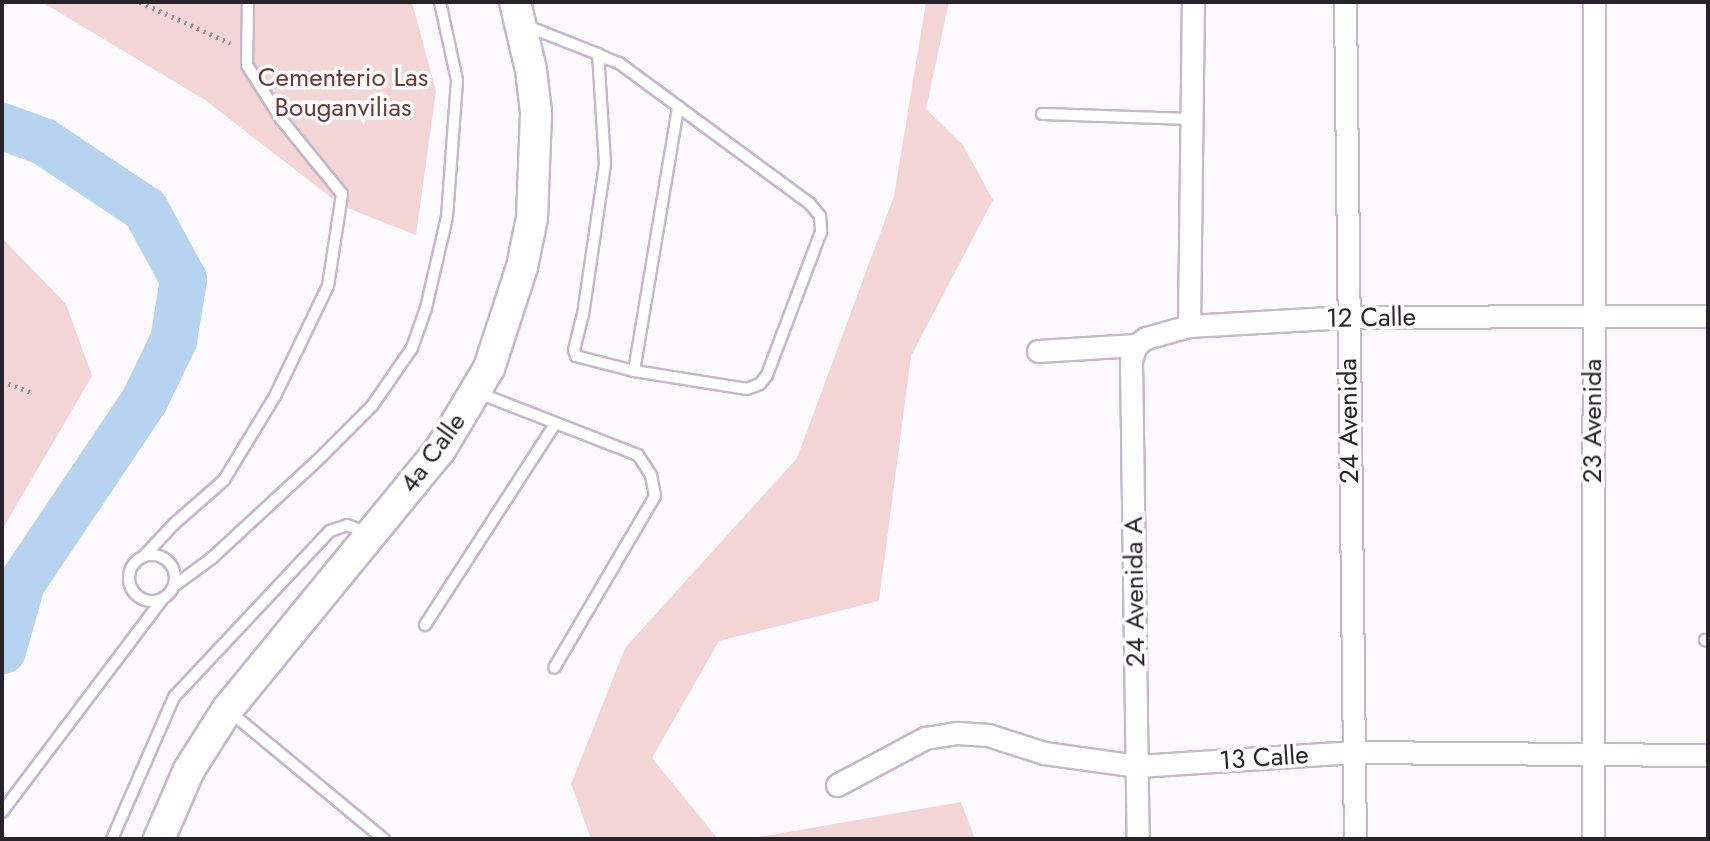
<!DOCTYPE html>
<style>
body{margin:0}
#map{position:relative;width:1710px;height:841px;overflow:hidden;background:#fcfafe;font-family:Jost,sans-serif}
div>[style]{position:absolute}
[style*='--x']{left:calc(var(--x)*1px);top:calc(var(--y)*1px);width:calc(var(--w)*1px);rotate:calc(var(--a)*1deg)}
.green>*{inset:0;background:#f2d5d4}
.river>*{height:47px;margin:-23.5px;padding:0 23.5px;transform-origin:23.5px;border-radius:23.5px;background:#b6d4f0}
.path>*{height:4.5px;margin-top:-2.25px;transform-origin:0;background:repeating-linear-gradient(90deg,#939096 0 2px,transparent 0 7px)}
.roads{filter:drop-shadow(2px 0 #c4b8cb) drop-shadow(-2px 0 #c4b8cb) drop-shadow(0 2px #c4b8cb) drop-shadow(0 -2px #c4b8cb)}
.service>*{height:10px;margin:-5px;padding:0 5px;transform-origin:5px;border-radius:5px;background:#fff}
.service>.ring{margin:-5px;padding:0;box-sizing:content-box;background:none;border:10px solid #fff;border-radius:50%}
.minor>*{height:21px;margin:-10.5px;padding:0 10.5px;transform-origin:10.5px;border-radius:10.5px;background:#fff}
.secondary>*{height:30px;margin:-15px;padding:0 15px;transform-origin:15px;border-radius:15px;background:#fff}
span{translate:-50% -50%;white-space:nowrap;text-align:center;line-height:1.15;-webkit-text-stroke:7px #fff;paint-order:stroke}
.park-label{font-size:26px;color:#703737}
.street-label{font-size:26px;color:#28232b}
.frame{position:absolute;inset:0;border:4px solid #28232b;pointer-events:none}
</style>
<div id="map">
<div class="green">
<div style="clip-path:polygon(42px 2px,412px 2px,436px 91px,416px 235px,342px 206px,205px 100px)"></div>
<div style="clip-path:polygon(926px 2px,949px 2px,926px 109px,963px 145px,993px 200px,911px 356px,879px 601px,719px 641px,652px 758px,718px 839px,591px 839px,571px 784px,625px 648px,797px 458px,894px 196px)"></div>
<div style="clip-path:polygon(2px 238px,66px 304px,92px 376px,2px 530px)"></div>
<div style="clip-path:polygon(961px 802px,975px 839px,747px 839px)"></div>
</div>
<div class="river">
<div style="--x:2;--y:126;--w:44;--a:20.1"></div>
<div style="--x:43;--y:141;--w:123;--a:33.7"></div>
<div style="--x:145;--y:209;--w:80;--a:61.5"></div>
<div style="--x:183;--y:279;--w:62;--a:99.3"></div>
<div style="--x:173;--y:340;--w:67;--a:115.8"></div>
<div style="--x:144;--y:400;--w:220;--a:123.9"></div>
<div style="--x:21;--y:583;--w:70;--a:105.8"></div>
</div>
<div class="path">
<div style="--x:140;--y:2;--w:99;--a:24.5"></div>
<div style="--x:2;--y:381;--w:30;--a:21"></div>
</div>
<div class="roads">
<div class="service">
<div style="--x:524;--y:25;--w:79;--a:21.4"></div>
<div style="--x:598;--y:54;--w:11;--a:27"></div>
<div style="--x:608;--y:59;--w:12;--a:20"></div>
<div style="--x:619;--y:63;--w:237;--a:36.4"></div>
<div style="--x:810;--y:204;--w:16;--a:50"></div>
<div style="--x:820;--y:216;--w:16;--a:86"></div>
<div style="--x:821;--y:232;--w:153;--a:110.7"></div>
<div style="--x:767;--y:375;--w:11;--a:128"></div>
<div style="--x:760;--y:384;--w:14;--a:159"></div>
<div style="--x:747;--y:389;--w:114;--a:-170.9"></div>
<div style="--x:634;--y:371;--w:60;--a:-165.5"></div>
<div style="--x:576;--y:356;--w:6;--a:-108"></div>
<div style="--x:574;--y:350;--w:36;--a:-76"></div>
<div style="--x:583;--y:315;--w:153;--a:-81.7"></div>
<div style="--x:605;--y:164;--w:110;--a:-93.6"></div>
<div style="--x:1042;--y:114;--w:150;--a:1.9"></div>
<div style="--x:634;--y:371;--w:268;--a:-80.5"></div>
<div style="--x:476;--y:392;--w:174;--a:21.3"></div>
<div style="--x:638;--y:455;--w:24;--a:57"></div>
<div style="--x:651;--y:475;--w:21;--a:79"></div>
<div style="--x:655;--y:496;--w:199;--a:120.4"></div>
<div class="ring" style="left:129px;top:555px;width:36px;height:36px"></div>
<div style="--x:144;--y:556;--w:44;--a:-46.8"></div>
<div style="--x:174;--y:524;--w:67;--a:-41.3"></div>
<div style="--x:224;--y:480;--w:98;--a:-58.7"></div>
<div style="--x:275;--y:396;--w:122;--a:-64.3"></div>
<div style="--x:328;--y:286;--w:93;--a:-81.3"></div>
<div style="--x:342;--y:194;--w:97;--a:-129.1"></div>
<div style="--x:281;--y:119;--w:64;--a:-122.2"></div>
<div style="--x:247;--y:65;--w:63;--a:-89.1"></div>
<div style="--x:174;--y:586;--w:47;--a:-36.4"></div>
<div style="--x:212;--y:558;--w:150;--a:-42.8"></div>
<div style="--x:322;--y:456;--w:71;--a:-45"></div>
<div style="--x:372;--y:406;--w:70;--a:-55.4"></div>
<div style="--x:412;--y:348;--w:42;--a:-70.7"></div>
<div style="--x:426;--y:308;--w:93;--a:-77"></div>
<div style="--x:447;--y:217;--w:137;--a:-85.8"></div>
<div style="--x:457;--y:80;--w:80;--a:-102.3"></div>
<div style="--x:425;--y:625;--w:239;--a:-57.1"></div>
<div style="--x:1705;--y:640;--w:3;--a:18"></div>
<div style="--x:229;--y:711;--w:201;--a:39.6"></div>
<div style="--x:2;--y:812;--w:268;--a:-53"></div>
<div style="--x:112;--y:839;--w:155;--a:-66.4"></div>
<div style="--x:174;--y:697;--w:228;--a:-46.8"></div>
<div style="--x:330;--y:531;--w:18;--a:-19"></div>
<div style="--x:347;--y:525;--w:22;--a:21"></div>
</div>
<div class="minor">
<div style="--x:1345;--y:2;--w:837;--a:89.32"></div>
<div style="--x:1189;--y:326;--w:324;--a:-89.3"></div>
<div style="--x:1136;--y:345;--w:16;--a:108"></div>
<div style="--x:1131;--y:360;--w:479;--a:89.2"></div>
<div style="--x:1038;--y:351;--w:98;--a:-3.5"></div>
<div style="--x:1136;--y:345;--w:12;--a:-35"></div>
<div style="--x:1146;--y:338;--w:45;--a:-15.6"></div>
<div style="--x:1189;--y:326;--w:158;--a:-3.3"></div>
<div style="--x:1347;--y:317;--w:361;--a:-0.2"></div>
<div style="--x:837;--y:785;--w:100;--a:-28.1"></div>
<div style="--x:925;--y:738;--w:33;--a:-9"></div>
<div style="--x:958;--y:733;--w:30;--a:4"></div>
<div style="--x:988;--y:735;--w:59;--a:17.8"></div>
<div style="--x:1044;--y:753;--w:95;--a:7.9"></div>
<div style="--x:1138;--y:766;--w:217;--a:-3.7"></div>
<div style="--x:1355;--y:752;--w:353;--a:0.5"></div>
<div style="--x:1593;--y:839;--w:837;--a:-89.93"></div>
</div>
<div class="secondary">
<div style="--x:159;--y:839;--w:75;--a:-66.5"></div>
<div style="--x:189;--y:770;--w:71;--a:-57.7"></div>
<div style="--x:227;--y:710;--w:336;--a:-50.7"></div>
<div style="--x:440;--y:450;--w:96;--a:-59.1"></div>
<div style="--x:489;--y:368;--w:106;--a:-71.9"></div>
<div style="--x:522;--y:267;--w:50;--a:-78.5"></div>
<div style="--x:532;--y:218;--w:106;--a:-87.8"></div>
<div style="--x:536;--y:112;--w:42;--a:-96.8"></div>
<div style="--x:531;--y:70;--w:70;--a:-103.2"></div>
</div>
</div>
<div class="park-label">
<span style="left:343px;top:93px">Cementerio Las<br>Bouganvilias</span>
</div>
<div class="street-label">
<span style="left:1371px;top:318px;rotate:-1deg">12 Calle</span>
<span style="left:1349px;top:421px;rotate:-91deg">24 Avenida</span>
<span style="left:1593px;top:421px;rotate:-90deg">23 Avenida</span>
<span style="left:433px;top:453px;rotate:-54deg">4a Calle</span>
<span style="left:1135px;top:592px;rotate:-91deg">24 Avenida A</span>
<span style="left:1264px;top:758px;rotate:-4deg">13 Calle</span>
</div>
<div class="frame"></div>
</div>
